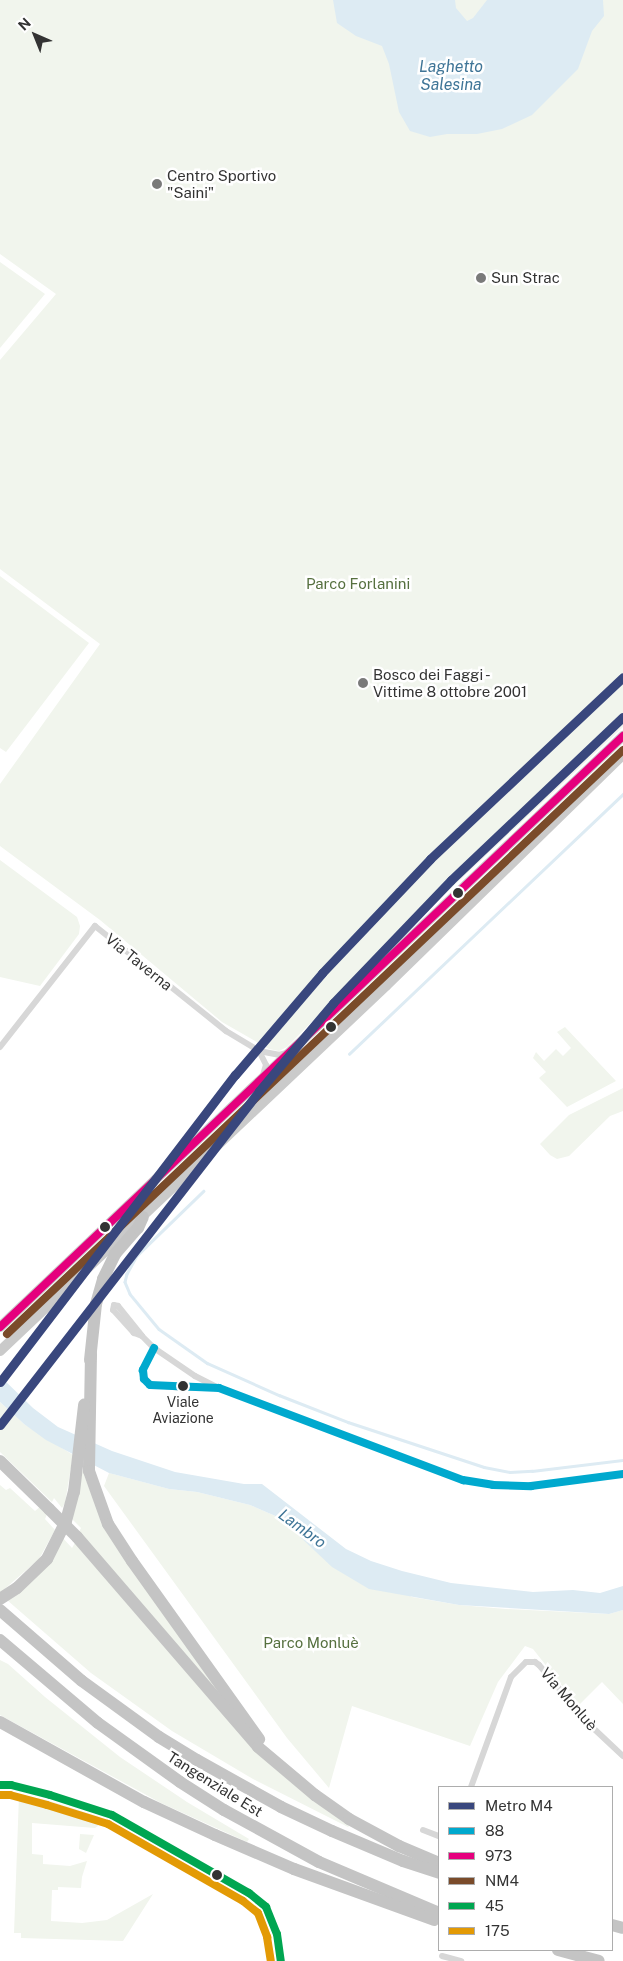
<!DOCTYPE html>
<meta charset="utf-8">
<style>
body{margin:0}
#map{position:relative;width:623px;height:1961px;overflow:hidden;background:#fff;font-family:"Public Sans",sans-serif}
div>[style]{position:absolute}
[style*='--x']{left:calc(var(--x)*1px);top:calc(var(--y)*1px);width:calc(var(--w)*1px);rotate:calc(var(--a)*1deg)}
.green>*{inset:0;background:#f1f5ed}
.water>*{inset:0;background:#ddebf3}
.stream>*{height:2.5px;margin:-1.25px;padding:0 1.25px;transform-origin:1.25px;border-radius:1.25px;background:#ddebf3}
.street>*{height:6px;margin:-3px;padding:0 3px;transform-origin:3px;border-radius:3px;background:#d7d7d7}
.primary>*{height:10px;margin:-5px;padding:0 5px;transform-origin:5px;border-radius:5px;background:#cacaca}
.highway>*{height:12px;margin:-6px;padding:0 6px;transform-origin:6px;border-radius:6px;background:#c4c4c4}
.highway-bridge>*{height:12px;margin:-6px;padding:0 6px;transform-origin:6px;border-radius:6px;background:#c4c4c4}
.bus-1>*{height:8px;margin:-4px;padding:0 4px;transform-origin:4px;border-radius:4px;background:#00a9ce}
.bus-2>*{height:8px;margin:-4px;padding:0 4px;transform-origin:4px;border-radius:4px;background:#e5007d}
.bus-3>*{height:8px;margin:-4px;padding:0 4px;transform-origin:4px;border-radius:4px;background:#7a4b2a}
.bus-4>*{height:8px;margin:-4px;padding:0 4px;transform-origin:4px;border-radius:4px;background:#00a651}
.bus-5>*{height:8px;margin:-4px;padding:0 4px;transform-origin:4px;border-radius:4px;background:#e39a05}
.metro-1>*{height:9px;margin:-4.5px;padding:0 4.5px;transform-origin:4.5px;border-radius:4.5px;background:#39477d}
.dots>*{width:14px;height:14px;translate:-50% -50%;box-sizing:border-box;border:2px solid #fff;border-radius:50%}
span{translate:-50% -50%;white-space:nowrap;text-align:center;line-height:1.15;-webkit-text-stroke:5px #fff;paint-order:stroke}
.bus-label{font-size:14px;color:#333}
.poi-label{font-size:15px;color:#333}
.left{translate:0 -50%;text-align:left}
.park-label{font-size:15px;color:#56703f}
.street-label{font-size:15px;color:#333}
.water-label{font-size:16px;color:#3f7597;font-style:italic}
.legend{position:absolute;left:438px;top:1786px;width:175px;height:165px;box-sizing:border-box;background:#fff;border:1px solid #adadad;margin:0;padding:6px 9px;list-style:none;font-size:15px;color:#333}
.legend li{display:flex;align-items:center;gap:10px;height:25px}
.legend b{width:25px;border:1px solid #adadad}
.north{position:absolute;left:10px;top:10px;width:50px;height:50px;-webkit-text-stroke:4px #fff;paint-order:stroke;rotate:316deg;font-size:14px;font-weight:700;line-height:20px;text-align:center;color:#333}
.north::after{content:'';display:block;margin:auto;width:18px;height:22px;background:#333;clip-path:polygon(50% 0,100% 100%,50% 72%,0 100%)}
</style>
<div id="map">
<div class="green">
<div style="clip-path:polygon(0 0,623px 0,623px 727px,353px 980px,287px 1047px,279px 1051px,269px 1049px,222px 1022px,100px 920px,0 846px,0 784px,100px 644px,0 569px,0 360px,56px 294px,0 254px)"></div>
<div style="clip-path:polygon(0 262px,45px 294px,0 348px)"></div>
<div style="clip-path:polygon(0 576px,89px 643px,6px 752px,0 748px)"></div>
<div style="clip-path:polygon(0 860px,77px 917px,80px 926px,79px 934px,40px 986px,0 977px)"></div>
<div style="clip-path:polygon(565px 1027px,616px 1081px,567px 1107px,539px 1078px,546px 1072px,533px 1058px,536px 1052px,544px 1061px,556px 1049px,563px 1056px,571px 1048px,557px 1032px)"></div>
<div style="clip-path:polygon(623px 1088px,623px 1111px,610px 1116px,569px 1156px,557px 1159px,550px 1155px,540px 1144px,569px 1115px)"></div>
<div style="clip-path:polygon(0 1402px,24px 1424px,73px 1455px,65px 1503px,62px 1508px,54px 1498px,52px 1502px,0 1452px)"></div>
<div style="clip-path:polygon(81px 1467px,93px 1498px,228px 1704px,79px 1532px,81px 1528px,71px 1518px)"></div>
<div style="clip-path:polygon(109px 1473px,169px 1489px,197px 1492px,250px 1505px,280px 1518px,299px 1534px,412px 1597px,459px 1605px,506px 1609px,609px 1614px,623px 1610px,623px 1704px,602px 1682px,578px 1706px,533px 1649px,525px 1646px,498px 1682px,470px 1746px,352px 1706px,329px 1788px,287px 1738px,104px 1486px)"></div>
<div style="clip-path:polygon(0 1485px,6px 1490px,10px 1488px,35px 1511px,41px 1506px,48px 1512px,45px 1519px,55px 1530px,39px 1559px,0 1593px)"></div>
<div style="clip-path:polygon(61px 1536px,72px 1548px,76px 1541px,239px 1732px,350px 1825px,348px 1827px,253px 1779px,172px 1731px,91px 1673px,7px 1600px)"></div>
<div style="clip-path:polygon(0 1660px,8px 1664px,45px 1697px,120px 1757px,187px 1802px,249px 1839px,247px 1842px,161px 1803px,0 1715px)"></div>
<div style="clip-path:polygon(19px 1795px,47px 1800px,100px 1817px,98px 1826px,95px 1828px,32px 1823px,32px 1854px,43px 1855px,43px 1864px,70px 1866px,87px 1861px,82px 1877px,81px 1888px,58px 1887px,58px 1890px,52px 1890px,51px 1921px,82px 1923px,107px 1920px,153px 1894px,123px 1941px,21px 1938px,21px 1933px,14px 1933px)"></div>
<div style="clip-path:polygon(80px 1834px,94px 1835px,86px 1853px,79px 1849px)"></div>
</div>
<div class="water">
<div style="clip-path:polygon(333px 0,455px 0,456px 8px,467px 21px,473px 18px,487px 0,603px 0,604px 16px,592px 31px,578px 69px,532px 115px,502px 129px,477px 134px,447px 134px,430px 137px,410px 131px,399px 112px,389px 64px,382px 46px,356px 36px,337px 23px)"></div>
<div style="clip-path:polygon(0 1376px,33px 1408px,58px 1427px,112px 1451px,175px 1472px,244px 1484px,262px 1484px,346px 1549px,371px 1561px,402px 1571px,451px 1583px,533px 1592px,573px 1590px,600px 1593px,623px 1586px,623px 1610px,609px 1614px,459px 1605px,369px 1589px,332px 1567px,280px 1518px,250px 1505px,197px 1492px,169px 1489px,109px 1473px,46px 1440px,24px 1424px,0 1402px)"></div>
</div>
<div class="stream">
<div style="--x:349;--y:1054;--w:378;--a:-43.5"></div>
<div style="--x:204;--y:1191;--w:93;--a:135.9"></div>
<div style="--x:137;--y:1256;--w:21;--a:119"></div>
<div style="--x:127;--y:1274;--w:8;--a:104"></div>
<div style="--x:125;--y:1282;--w:13;--a:67"></div>
<div style="--x:130;--y:1294;--w:45;--a:50.4"></div>
<div style="--x:159;--y:1329;--w:59;--a:35.3"></div>
<div style="--x:207;--y:1363;--w:79;--a:24"></div>
<div style="--x:279;--y:1395;--w:74;--a:21.4"></div>
<div style="--x:348;--y:1422;--w:143;--a:18.3"></div>
<div style="--x:484;--y:1467;--w:26;--a:11"></div>
<div style="--x:510;--y:1472;--w:22;--a:-3"></div>
<div style="--x:532;--y:1471;--w:92;--a:-6.9"></div>
</div>
<div class="street">
<div style="--x:0;--y:1047;--w:154;--a:-51.9"></div>
<div style="--x:95;--y:926;--w:168;--a:38.7"></div>
<div style="--x:226;--y:1031;--w:39;--a:31"></div>
<div style="--x:259;--y:1051;--w:20;--a:11"></div>
<div style="--x:279;--y:1055;--w:7;--a:-16"></div>
<div style="--x:259;--y:1051;--w:16;--a:63"></div>
<div style="--x:266;--y:1065;--w:10;--a:107"></div>
<div style="--x:142;--y:1336;--w:9;--a:-159"></div>
<div style="--x:134;--y:1333;--w:31;--a:-132"></div>
<div style="--x:113;--y:1310;--w:5;--a:-79"></div>
<div style="--x:114;--y:1305;--w:4;--a:14"></div>
<div style="--x:118;--y:1306;--w:38;--a:51"></div>
<div style="--x:142;--y:1336;--w:17;--a:45"></div>
<div style="--x:154;--y:1348;--w:50;--a:34.3"></div>
<div style="--x:195;--y:1376;--w:27;--a:27"></div>
<div style="--x:219;--y:1388;--w:261;--a:20.7"></div>
<div style="--x:463;--y:1480;--w:30;--a:9"></div>
<div style="--x:493;--y:1485;--w:38;--a:2"></div>
<div style="--x:531;--y:1486;--w:93;--a:-7.4"></div>
<div style="--x:154;--y:1348;--w:25;--a:117"></div>
<div style="--x:143;--y:1370;--w:9;--a:84"></div>
<div style="--x:144;--y:1379;--w:7;--a:45"></div>
<div style="--x:149;--y:1384;--w:32;--a:7"></div>
<div style="--x:181;--y:1388;--w:37;--a:0"></div>
<div style="--x:0;--y:1785;--w:11;--a:0"></div>
<div style="--x:11;--y:1785;--w:40;--a:14.4"></div>
<div style="--x:50;--y:1795;--w:65;--a:17.9"></div>
<div style="--x:112;--y:1815;--w:158;--a:29.7"></div>
<div style="--x:249;--y:1893;--w:22;--a:39"></div>
<div style="--x:266;--y:1907;--w:29;--a:68"></div>
<div style="--x:277;--y:1934;--w:27;--a:82"></div>
<div style="--x:471;--y:1787;--w:117;--a:-70"></div>
<div style="--x:511;--y:1677;--w:21;--a:-45"></div>
<div style="--x:526;--y:1662;--w:9;--a:0"></div>
<div style="--x:535;--y:1662;--w:5;--a:37"></div>
<div style="--x:539;--y:1665;--w:80;--a:49.6"></div>
<div style="--x:591;--y:1726;--w:44;--a:43.2"></div>
<div style="--x:423;--y:1830;--w:17;--a:21"></div>
<div style="--x:442;--y:1956;--w:20;--a:15"></div>
</div>
<div class="primary">
<div style="--x:0;--y:1327;--w:859;--a:-43.49"></div>
<div style="--x:0;--y:1351;--w:531;--a:-43.4"></div>
<div style="--x:386;--y:986;--w:331;--a:-44.3"></div>
</div>
<div class="highway">
<div style="--x:91;--y:1354;--w:117;--a:91"></div>
<div style="--x:89;--y:1471;--w:56;--a:70.3"></div>
<div style="--x:108;--y:1524;--w:44;--a:57"></div>
<div style="--x:132;--y:1561;--w:219;--a:54.5"></div>
<div style="--x:90;--y:1360;--w:56;--a:-83.9"></div>
<div style="--x:96;--y:1304;--w:26;--a:-74"></div>
<div style="--x:103;--y:1279;--w:28;--a:-64"></div>
<div style="--x:115;--y:1254;--w:35;--a:-49"></div>
<div style="--x:138;--y:1228;--w:12;--a:-66"></div>
<div style="--x:0;--y:1461;--w:69;--a:44.4"></div>
<div style="--x:77;--y:1537;--w:277;--a:49.2"></div>
<div style="--x:258;--y:1747;--w:75;--a:40.1"></div>
<div style="--x:315;--y:1795;--w:42;--a:35.2"></div>
<div style="--x:349;--y:1819;--w:57;--a:28.4"></div>
<div style="--x:399;--y:1846;--w:43;--a:23"></div>
<div style="--x:0;--y:1599;--w:20;--a:-33"></div>
<div style="--x:17;--y:1588;--w:42;--a:-44"></div>
<div style="--x:47;--y:1559;--w:42;--a:-63.4"></div>
<div style="--x:66;--y:1521;--w:30;--a:-75"></div>
<div style="--x:74;--y:1492;--w:88;--a:-83.4"></div>
<div style="--x:0;--y:1610;--w:108;--a:40.9"></div>
<div style="--x:82;--y:1681;--w:95;--a:36"></div>
<div style="--x:159;--y:1737;--w:44;--a:31.2"></div>
<div style="--x:197;--y:1760;--w:96;--a:29.2"></div>
<div style="--x:281;--y:1807;--w:56;--a:25.2"></div>
<div style="--x:332;--y:1831;--w:77;--a:22.9"></div>
<div style="--x:403;--y:1861;--w:38;--a:18"></div>
<div style="--x:0;--y:1640;--w:128;--a:40.3"></div>
<div style="--x:98;--y:1723;--w:101;--a:35.7"></div>
<div style="--x:180;--y:1782;--w:52;--a:32.5"></div>
<div style="--x:224;--y:1810;--w:108;--a:28.7"></div>
<div style="--x:319;--y:1862;--w:130;--a:23"></div>
<div style="--x:0;--y:1722;--w:165;--a:29.1"></div>
<div style="--x:144;--y:1802;--w:78;--a:24.9"></div>
<div style="--x:215;--y:1835;--w:86;--a:23.3"></div>
<div style="--x:294;--y:1869;--w:149;--a:20"></div>
<div style="--x:612;--y:1925;--w:11;--a:15"></div>
<div style="--x:558;--y:1950;--w:42;--a:15"></div>
</div>
<div class="highway-bridge">
<div style="--x:49;--y:1509;--w:40;--a:45"></div>
</div>
<div class="bus-1">
<div style="--x:154;--y:1348;--w:25;--a:117"></div>
<div style="--x:143;--y:1370;--w:9;--a:84"></div>
<div style="--x:144;--y:1379;--w:8;--a:45"></div>
<div style="--x:150;--y:1385;--w:69;--a:2.5"></div>
<div style="--x:219;--y:1388;--w:261;--a:20.7"></div>
<div style="--x:463;--y:1480;--w:30;--a:9"></div>
<div style="--x:493;--y:1485;--w:38;--a:2"></div>
<div style="--x:531;--y:1486;--w:93;--a:-7.4"></div>
</div>
<div class="bus-2">
<div style="--x:0;--y:1327;--w:859;--a:-43.49"></div>
</div>
<div class="bus-3">
<div style="--x:7;--y:1334;--w:849;--a:-43.47"></div>
</div>
<div class="bus-4">
<div style="--x:0;--y:1785;--w:11;--a:0"></div>
<div style="--x:11;--y:1785;--w:40;--a:14.4"></div>
<div style="--x:50;--y:1795;--w:65;--a:17.9"></div>
<div style="--x:112;--y:1815;--w:158;--a:29.7"></div>
<div style="--x:249;--y:1893;--w:22;--a:39"></div>
<div style="--x:266;--y:1907;--w:29;--a:68"></div>
<div style="--x:277;--y:1934;--w:27;--a:82"></div>
</div>
<div class="bus-5">
<div style="--x:0;--y:1795;--w:10;--a:0"></div>
<div style="--x:10;--y:1795;--w:38;--a:15"></div>
<div style="--x:47;--y:1805;--w:64;--a:17.3"></div>
<div style="--x:108;--y:1824;--w:155;--a:29.7"></div>
<div style="--x:243;--y:1901;--w:19;--a:39"></div>
<div style="--x:258;--y:1913;--w:26;--a:69"></div>
<div style="--x:267;--y:1937;--w:24;--a:81"></div>
</div>
<div class="metro-1">
<div style="--x:0;--y:1382;--w:387;--a:-52.6"></div>
<div style="--x:235;--y:1075;--w:134;--a:-49.5"></div>
<div style="--x:322;--y:973;--w:157;--a:-46.5"></div>
<div style="--x:430;--y:859;--w:265;--a:-43.3"></div>
<div style="--x:0;--y:1425;--w:423;--a:-52.2"></div>
<div style="--x:259;--y:1091;--w:115;--a:-49.9"></div>
<div style="--x:333;--y:1003;--w:170;--a:-46.2"></div>
<div style="--x:451;--y:880;--w:237;--a:-43.5"></div>
</div>
<div class="dots">
<div style="left:157px;top:184px;background:#7a7a7a"></div>
<div style="left:481px;top:278px;background:#7a7a7a"></div>
<div style="left:363px;top:683px;background:#7a7a7a"></div>
<div style="left:458px;top:893px;background:#333"></div>
<div style="left:331px;top:1027px;background:#333"></div>
<div style="left:105px;top:1227px;background:#333"></div>
<div style="left:183px;top:1386px;background:#333"></div>
<div style="left:217px;top:1875px;background:#333"></div>
</div>
<div class="bus-label">
<span style="left:183px;top:1410px">Viale<br>Aviazione</span>
</div>
<div class="poi-label">
<span class="left" style="left:167px;top:184px">Centro Sportivo<br>"Saini"</span>
<span class="left" style="left:491px;top:278px">Sun Strac</span>
<span class="left" style="left:373px;top:683px">Bosco dei Faggi -<br>Vittime 8 ottobre 2001</span>
</div>
<div class="park-label">
<span style="left:358px;top:584px">Parco Forlanini</span>
<span style="left:311px;top:1643px">Parco Monluè</span>
</div>
<div class="street-label">
<span style="left:139px;top:962px;rotate:39deg">Via Taverna</span>
<span style="left:569px;top:1699px;rotate:49deg">Via Monluè</span>
<span style="left:215px;top:1784px;rotate:32deg">Tangenziale Est</span>
</div>
<div class="water-label">
<span style="left:451px;top:76px">Laghetto<br>Salesina</span>
<span style="left:302px;top:1529px;rotate:36deg">Lambro</span>
</div>
<ul class="legend">
<li><b style="height:6px;background:#39477d"></b>Metro M4</li>
<li><b style="height:6px;background:#00a9ce"></b>88</li>
<li><b style="height:6px;background:#e5007d"></b>973</li>
<li><b style="height:6px;background:#7a4b2a"></b>NM4</li>
<li><b style="height:6px;background:#00a651"></b>45</li>
<li><b style="height:6px;background:#e39a05"></b>175</li>
</ul>
<div class="north">N</div>
</div>
